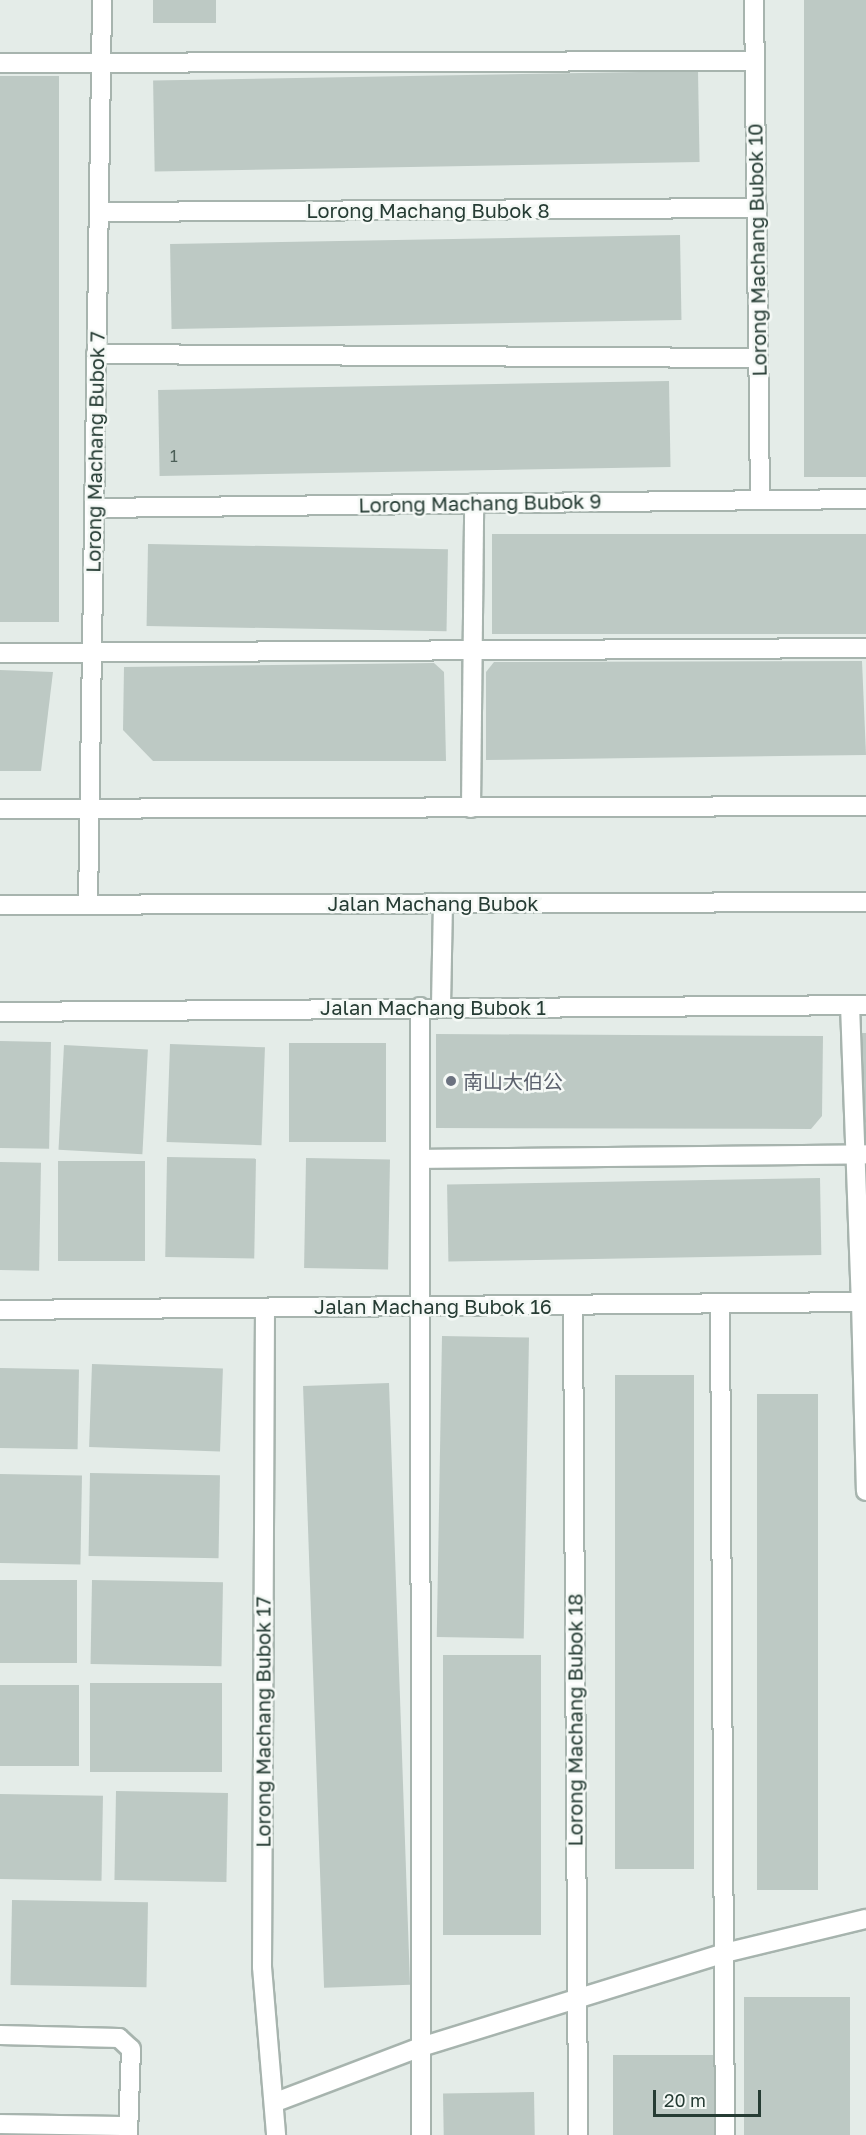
<!DOCTYPE html>
<meta charset="utf-8">
<style>
body{margin:0}
#map{position:relative;width:866px;height:2135px;overflow:hidden;background:#e4ece8;font-family:"Golos Text","Noto Sans SC",sans-serif}
div>[style]{position:absolute}
[style*='--x']{left:calc(var(--x)*1px);top:calc(var(--y)*1px);width:calc(var(--w)*1px);rotate:calc(var(--a)*1deg)}
.building>*{inset:0;background:#bdc9c4;transform-origin:0 0}
.roads{filter:drop-shadow(2px 0 #a7b4ae) drop-shadow(-2px 0 #a7b4ae) drop-shadow(0 2px #a7b4ae) drop-shadow(0 -2px #a7b4ae)}
.lane>*{height:18px;margin:-9px;padding:0 9px;transform-origin:9px;border-radius:9px;background:#fff}
.street>*{height:18px;margin:-9px;padding:0 9px;transform-origin:9px;border-radius:9px;background:#fff}
.secondary>*{height:18px;margin:-9px;padding:0 9px;transform-origin:9px;border-radius:9px;background:#fff}
.dots>*{width:16px;height:16px;translate:-50% -50%;box-sizing:border-box;border:3px solid #f5f9f6;border-radius:50%}
span{translate:-50% -50%;white-space:nowrap;text-align:center;line-height:1.15;-webkit-text-stroke:5px #f5f9f6;paint-order:stroke}
.number-label{font-size:16px;color:#4c5f58}
.number-label span{-webkit-text-stroke-width:0}
.street-label{font-size:20px;color:#263c34}
.worship-label{font-size:20px;color:#5b616d}
.left{translate:0 -50%;text-align:left}
.scale{position:absolute;left:653px;top:2090px;width:108px;height:27px;box-sizing:border-box;border:3px solid #263c34;border-top:0;padding-left:8px;font-size:18px;line-height:21px;white-space:nowrap;color:#263c34;-webkit-text-stroke:4px #f5f9f6;paint-order:stroke}
</style>
<div id="map">
<div class="building">
<div style="left:153px;top:0;width:63px;height:23px"></div>
<div style="left:804px;top:0;width:62px;height:477px"></div>
<div style="left:698px;top:71px;width:91px;height:545px;rotate:89deg"></div>
<div style="left:59px;top:76px;width:546px;height:59px;rotate:90deg"></div>
<div style="left:680px;top:235px;width:85px;height:510px;rotate:89deg"></div>
<div style="left:669px;top:381px;width:86px;height:511px;rotate:89deg"></div>
<div style="left:492px;top:534px;width:374px;height:100px"></div>
<div style="left:148px;top:544px;width:300px;height:82px;rotate:1deg"></div>
<div style="clip-path:polygon(862px 661px,866px 755px,486px 760px,486px 672px,494px 662px)"></div>
<div style="clip-path:polygon(434px 663px,444px 672px,446px 761px,153px 761px,123px 730px,124px 667px)"></div>
<div style="clip-path:polygon(0 670px,53px 672px,41px 771px,0 771px)"></div>
<div style="clip-path:polygon(861px 1033px,866px 1033px,866px 1123px,862px 1119px)"></div>
<div style="clip-path:polygon(436px 1034px,823px 1036px,822px 1116px,811px 1129px,436px 1128px)"></div>
<div style="left:0;top:1041px;width:51px;height:107px;rotate:1deg"></div>
<div style="left:289px;top:1043px;width:97px;height:99px"></div>
<div style="left:170px;top:1044px;width:95px;height:98px;rotate:2deg"></div>
<div style="left:64px;top:1045px;width:84px;height:105px;rotate:3deg"></div>
<div style="left:167px;top:1157px;width:89px;height:100px;rotate:1deg"></div>
<div style="left:306px;top:1158px;width:84px;height:110px;rotate:1deg"></div>
<div style="left:58px;top:1161px;width:87px;height:100px"></div>
<div style="left:0;top:1162px;width:41px;height:108px;rotate:1deg"></div>
<div style="left:820px;top:1178px;width:77px;height:373px;rotate:89deg"></div>
<div style="left:442px;top:1336px;width:87px;height:301px;rotate:1deg"></div>
<div style="left:92px;top:1364px;width:131px;height:83px;rotate:2deg"></div>
<div style="left:0;top:1368px;width:79px;height:80px;rotate:1deg"></div>
<div style="left:615px;top:1375px;width:79px;height:494px"></div>
<div style="left:389px;top:1383px;width:602px;height:86px;rotate:88deg"></div>
<div style="left:818px;top:1394px;width:496px;height:61px;rotate:90deg"></div>
<div style="left:90px;top:1473px;width:130px;height:83px;rotate:1deg"></div>
<div style="left:0;top:1474px;width:82px;height:89px;rotate:1deg"></div>
<div style="left:0;top:1580px;width:77px;height:83px"></div>
<div style="left:92px;top:1580px;width:131px;height:84px;rotate:1deg"></div>
<div style="left:443px;top:1655px;width:98px;height:280px"></div>
<div style="left:90px;top:1683px;width:132px;height:89px"></div>
<div style="left:0;top:1685px;width:79px;height:81px"></div>
<div style="left:116px;top:1791px;width:112px;height:89px;rotate:1deg"></div>
<div style="left:0;top:1794px;width:103px;height:85px;rotate:1deg"></div>
<div style="left:12px;top:1900px;width:136px;height:85px;rotate:1deg"></div>
<div style="left:744px;top:1997px;width:106px;height:138px"></div>
<div style="left:613px;top:2055px;width:105px;height:80px"></div>
<div style="left:534px;top:2092px;width:43px;height:91px;rotate:89deg"></div>
</div>
<div class="roads">
<div class="lane">
<div style="--x:0;--y:63;--w:755;--a:-0.15"></div>
<div style="--x:96;--y:354;--w:662;--a:0.35"></div>
<div style="--x:0;--y:653;--w:866;--a:-0.33"></div>
<div style="--x:471;--y:808;--w:305;--a:-89.4"></div>
<div style="--x:850;--y:1005;--w:297;--a:87.9"></div>
<div style="--x:420;--y:1007;--w:1128;--a:89.95"></div>
<div style="--x:421;--y:1159;--w:445;--a:-0.6"></div>
<div style="--x:720;--y:1304;--w:831;--a:89.66"></div>
<div style="--x:0;--y:2035;--w:119;--a:1.4"></div>
<div style="--x:119;--y:2038;--w:16;--a:43"></div>
<div style="--x:131;--y:2049;--w:86;--a:92"></div>
<div style="--x:0;--y:2124;--w:128;--a:0.9"></div>
</div>
<div class="street">
<div style="--x:754;--y:0;--w:500;--a:89.31"></div>
<div style="--x:99;--y:212;--w:658;--a:-0.35"></div>
<div style="--x:94;--y:508;--w:772;--a:-0.67"></div>
<div style="--x:0;--y:809;--w:866;--a:-0.2"></div>
<div style="--x:88;--y:905;--w:905;--a:-89.11"></div>
<div style="--x:441;--y:1006;--w:103;--a:-88.9"></div>
<div style="--x:0;--y:1012;--w:866;--a:-0.46"></div>
<div style="--x:861;--y:1302;--w:189;--a:88.5"></div>
<div style="--x:573;--y:1305;--w:830;--a:89.65"></div>
<div style="--x:265;--y:1308;--w:659;--a:90.26"></div>
<div style="--x:262;--y:1967;--w:169;--a:85.2"></div>
<div style="--x:0;--y:1310;--w:866;--a:-0.53"></div>
<div style="--x:276;--y:2102;--w:155;--a:-20.8"></div>
<div style="--x:421;--y:2047;--w:318;--a:-17.2"></div>
<div style="--x:725;--y:1953;--w:145;--a:-13.6"></div>
</div>
<div class="secondary">
<div style="--x:0;--y:905;--w:866;--a:-0.2"></div>
</div>
</div>
<div class="dots">
<div style="left:451px;top:1081px;background:#6b7280"></div>
</div>
<div class="number-label">
<span style="left:174px;top:456px">1</span>
</div>
<div class="street-label">
<span style="left:428px;top:210px">Lorong Machang Bubok 8</span>
<span style="left:757px;top:250px;rotate:-91deg">Lorong Machang Bubok 10</span>
<span style="left:95px;top:452px;rotate:-89deg">Lorong Machang Bubok 7</span>
<span style="left:480px;top:503px;rotate:-1deg">Lorong Machang Bubok 9</span>
<span style="left:433px;top:903px">Jalan Machang Bubok</span>
<span style="left:433px;top:1007px">Jalan Machang Bubok 1</span>
<span style="left:433px;top:1306px">Jalan Machang Bubok 16</span>
<span style="left:575px;top:1720px;rotate:-90deg">Lorong Machang Bubok 18</span>
<span style="left:263px;top:1722px;rotate:-90deg">Lorong Machang Bubok 17</span>
</div>
<div class="worship-label">
<span class="left" style="left:463px;top:1081px">南山大伯公</span>
</div>
<div class="scale">20 m</div>
</div>
